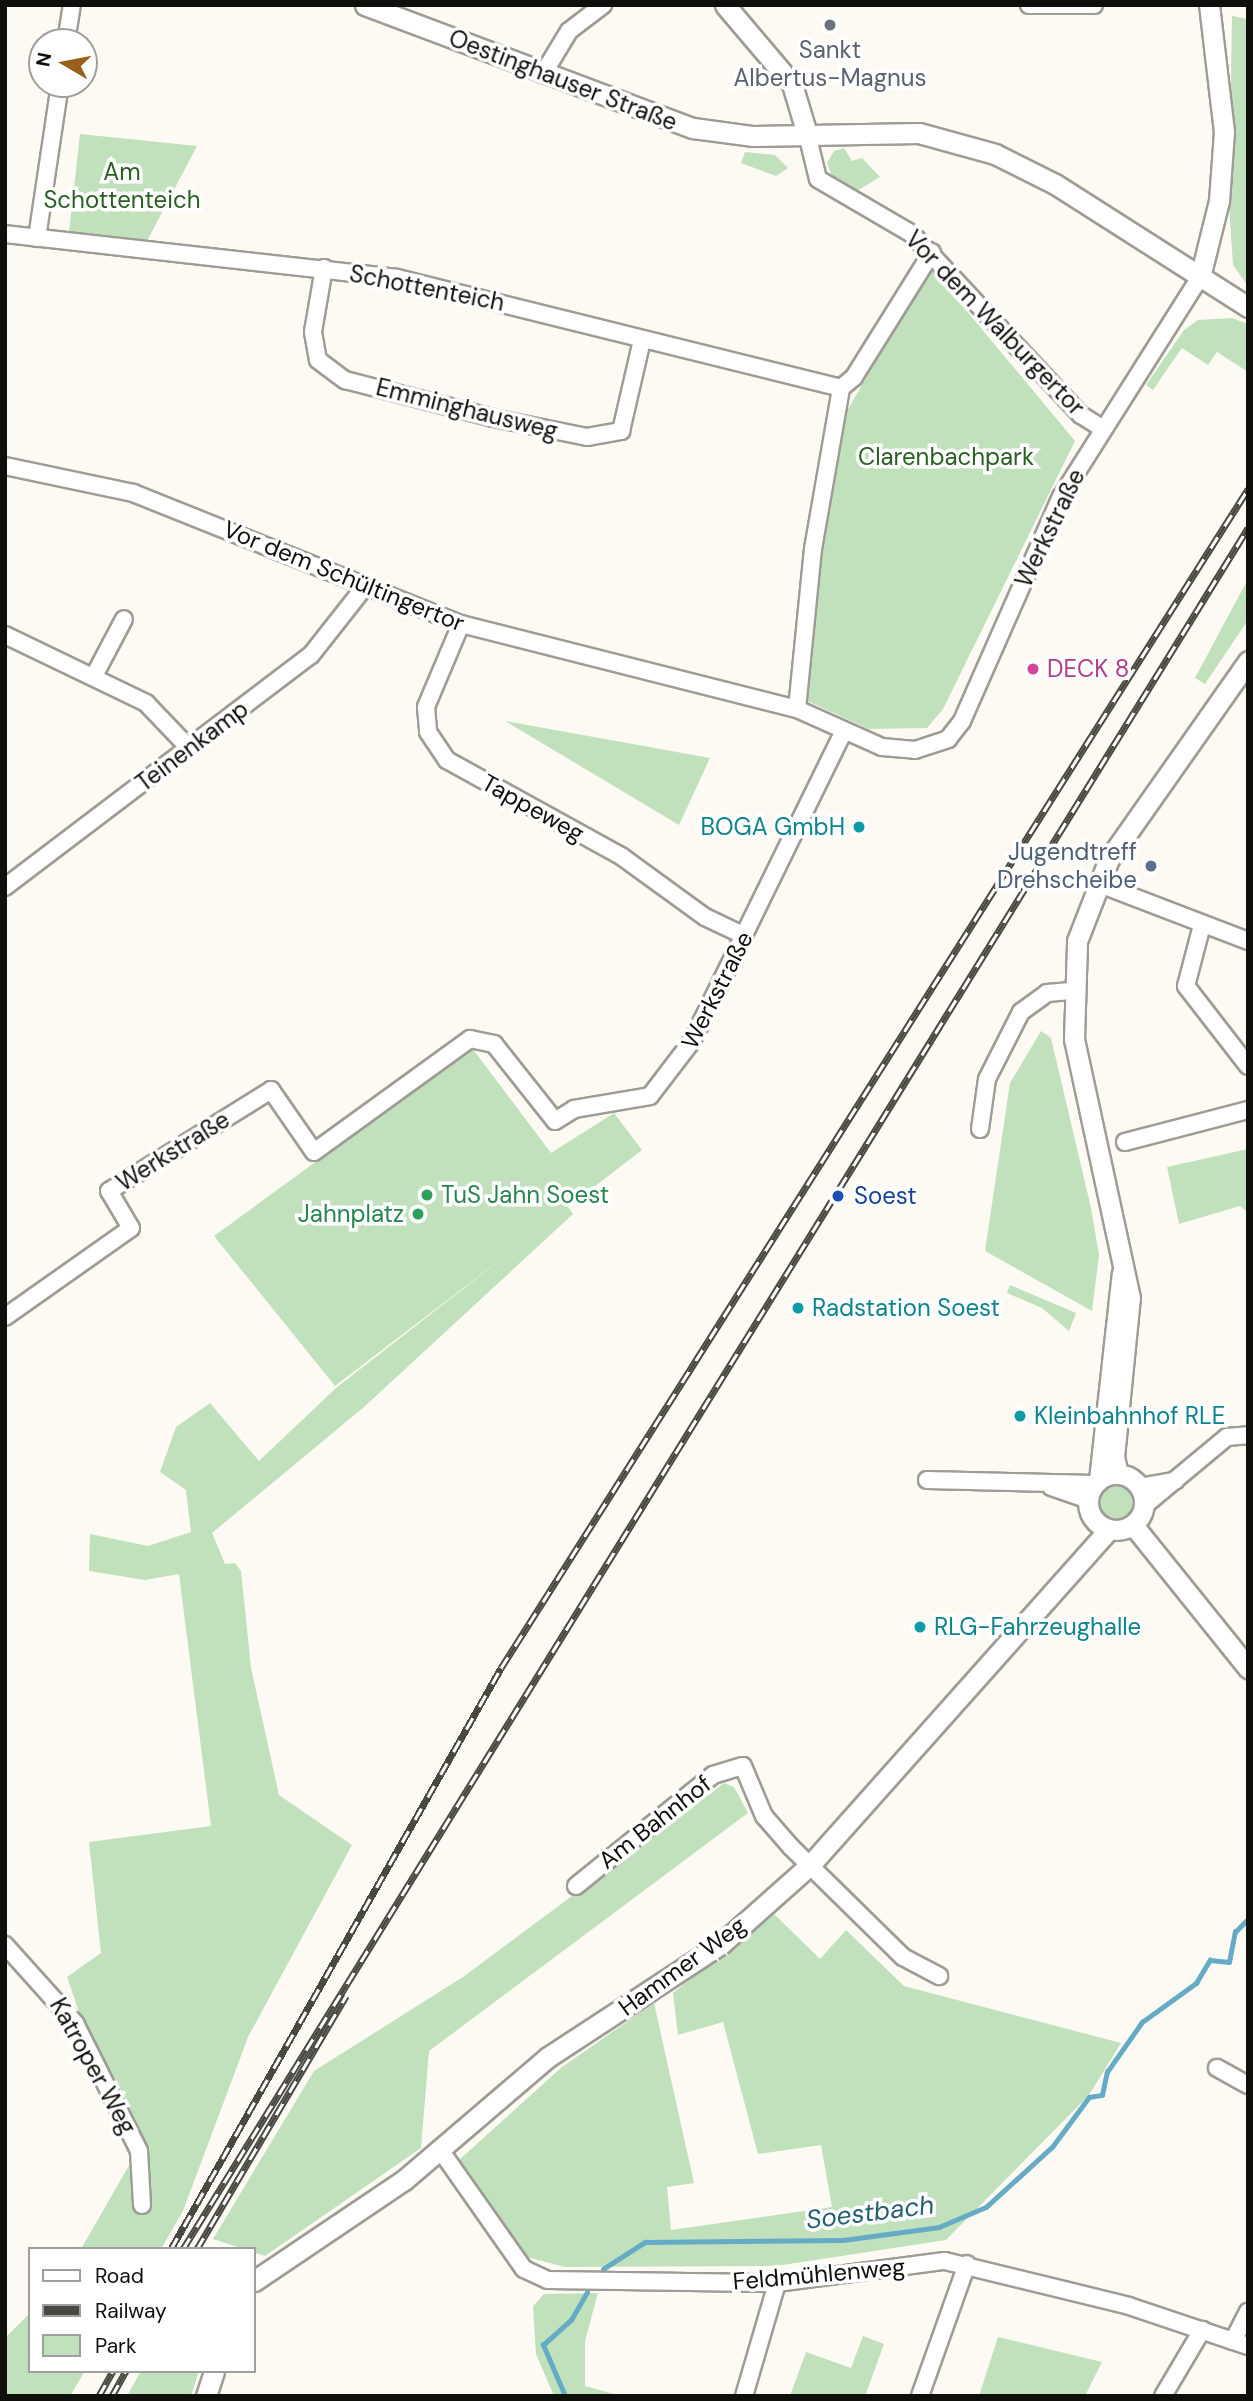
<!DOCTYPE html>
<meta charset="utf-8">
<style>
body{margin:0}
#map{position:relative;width:1253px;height:2401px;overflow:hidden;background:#fcfaf2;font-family:"DM Sans",sans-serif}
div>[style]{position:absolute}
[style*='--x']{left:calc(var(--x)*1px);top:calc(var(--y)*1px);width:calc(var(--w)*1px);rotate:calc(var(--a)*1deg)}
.green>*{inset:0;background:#c1e1bc}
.round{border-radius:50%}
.stream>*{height:4.5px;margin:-2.25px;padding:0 2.25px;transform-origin:2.25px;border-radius:2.25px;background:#66abc6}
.roads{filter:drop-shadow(2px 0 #9e9c95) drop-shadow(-2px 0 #9e9c95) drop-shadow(0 2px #9e9c95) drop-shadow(0 -2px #9e9c95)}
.minor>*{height:16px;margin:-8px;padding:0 8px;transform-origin:8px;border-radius:8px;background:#fff}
.tertiary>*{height:19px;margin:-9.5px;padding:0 9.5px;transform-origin:9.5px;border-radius:9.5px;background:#fff}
.tertiary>.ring{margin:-9.5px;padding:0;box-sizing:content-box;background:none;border:19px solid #fff;border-radius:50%}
.rail>*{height:7px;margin-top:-3.5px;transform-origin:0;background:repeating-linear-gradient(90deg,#fff 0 13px,#494944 0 26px);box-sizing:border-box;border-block:2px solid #494944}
.dots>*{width:19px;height:19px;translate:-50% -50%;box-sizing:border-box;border:4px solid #fff;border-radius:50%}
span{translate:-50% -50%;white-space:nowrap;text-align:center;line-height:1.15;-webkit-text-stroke:7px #fff;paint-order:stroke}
.worship-label{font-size:24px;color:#5b616d}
.street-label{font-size:24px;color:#0f0f0c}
.park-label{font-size:24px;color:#285f20}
.hotel-label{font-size:24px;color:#b23c85}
.left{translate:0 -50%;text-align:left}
.culture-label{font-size:24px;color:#0d838f}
.right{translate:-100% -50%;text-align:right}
.service-label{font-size:24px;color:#4e5e75}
.leisure-label{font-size:24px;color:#27864d}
.transit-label{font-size:24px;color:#164399}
.water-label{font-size:26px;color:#265e72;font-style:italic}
.frame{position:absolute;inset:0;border:7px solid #0f0f0c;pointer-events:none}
.legend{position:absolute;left:28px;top:2247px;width:228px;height:126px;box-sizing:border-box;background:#fff;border:2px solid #9f9f9e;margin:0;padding:9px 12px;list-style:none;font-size:21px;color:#0f0f0c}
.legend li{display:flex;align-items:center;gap:14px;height:35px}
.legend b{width:35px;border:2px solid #9f9f9e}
.north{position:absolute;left:28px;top:28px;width:70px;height:70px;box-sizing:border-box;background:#fff;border:2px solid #9f9f9e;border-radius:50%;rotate:280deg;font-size:19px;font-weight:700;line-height:28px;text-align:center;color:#0f0f0c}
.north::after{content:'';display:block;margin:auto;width:24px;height:32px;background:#985f1c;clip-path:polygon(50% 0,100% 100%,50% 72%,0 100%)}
</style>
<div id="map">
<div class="green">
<div style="clip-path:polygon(1232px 16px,1248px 19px,1248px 286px,1233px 265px,1229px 205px)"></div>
<div style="clip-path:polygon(80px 134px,197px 146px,147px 241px,69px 232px)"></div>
<div style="clip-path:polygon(844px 148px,852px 161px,862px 158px,880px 177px,857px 191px,835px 184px,827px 163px,834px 151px)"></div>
<div style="clip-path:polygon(745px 152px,775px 155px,788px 168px,776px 176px,741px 163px)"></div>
<div style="clip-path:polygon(931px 268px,1075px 441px,943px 709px,927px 728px,869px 729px,805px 700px,827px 514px,845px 414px)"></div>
<div style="clip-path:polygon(1232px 318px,1248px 324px,1248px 372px,1217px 352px,1208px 365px,1182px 348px,1153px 390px,1146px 385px,1184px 330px,1198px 320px)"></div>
<div style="clip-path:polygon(1248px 579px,1248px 620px,1205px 684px,1195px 678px)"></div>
<div style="clip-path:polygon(505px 721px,710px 758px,679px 825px)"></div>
<div style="clip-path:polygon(1041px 1031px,1051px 1038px,1091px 1208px,1099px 1255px,1092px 1311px,985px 1251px,1010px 1083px)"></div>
<div style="clip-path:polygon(472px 1048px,551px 1153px,614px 1113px,642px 1150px,568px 1207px,573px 1214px,364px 1407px,212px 1533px,225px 1564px,235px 1563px,241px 1571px,251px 1668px,279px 1795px,352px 1845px,248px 2037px,183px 2211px,161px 2249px,81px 2249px,131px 2162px,67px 1977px,101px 1953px,89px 1842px,211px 1826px,179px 1574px,145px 1580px,89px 1571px,90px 1534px,148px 1546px,191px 1532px,186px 1490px,160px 1472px,176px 1427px,210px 1403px,259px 1461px,336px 1388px,509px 1253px,335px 1386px,214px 1236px)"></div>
<div style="clip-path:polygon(1248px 1149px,1248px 1213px,1240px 1206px,1179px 1224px,1167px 1167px)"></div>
<div style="clip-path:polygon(1010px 1285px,1076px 1313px,1069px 1331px,1042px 1308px,1007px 1293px)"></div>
<div class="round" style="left:1099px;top:1485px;width:34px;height:34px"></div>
<div style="clip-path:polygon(724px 1783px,734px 1787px,748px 1813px,429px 2051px,421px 2148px,265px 2256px,213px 2239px,314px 2071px,463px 1977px)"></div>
<div style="clip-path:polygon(772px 1912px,820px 1959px,846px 1930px,904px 1986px,1121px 2043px,1089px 2095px,946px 2240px,776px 2266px,565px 2267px,527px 2257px,459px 2160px,562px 2067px,654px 2003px,694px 2183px,667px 2187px,671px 2230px,832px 2207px,821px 2145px,758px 2154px,723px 2022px,678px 2035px,673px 1993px)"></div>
<div style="clip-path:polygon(598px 2293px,585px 2341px,585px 2386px,621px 2396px,554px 2396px,536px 2354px,533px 2306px,544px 2294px)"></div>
<div style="clip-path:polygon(30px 2313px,30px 2371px,85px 2371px,70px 2396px,5px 2396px,5px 2338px)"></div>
<div style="clip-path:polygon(863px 2336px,884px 2344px,865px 2396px,790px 2396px,806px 2352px,851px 2368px)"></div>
<div style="clip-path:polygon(998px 2337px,1102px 2362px,1085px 2396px,979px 2396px)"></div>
<div style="clip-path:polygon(141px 2371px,199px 2371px,191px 2396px,127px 2396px)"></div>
</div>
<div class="stream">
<div style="--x:603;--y:2269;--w:50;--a:-32.7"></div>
<div style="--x:645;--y:2242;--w:198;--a:-0.6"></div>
<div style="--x:843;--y:2240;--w:97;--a:-7.7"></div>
<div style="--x:939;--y:2227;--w:51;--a:-23.1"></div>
<div style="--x:986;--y:2207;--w:89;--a:-42.3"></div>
<div style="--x:1052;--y:2147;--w:62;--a:-53.5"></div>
<div style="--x:1089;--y:2097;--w:13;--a:-9"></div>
<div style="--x:1102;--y:2095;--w:24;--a:-78"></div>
<div style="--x:1107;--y:2072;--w:61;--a:-55"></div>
<div style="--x:1142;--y:2022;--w:67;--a:-35.8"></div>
<div style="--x:1196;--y:1983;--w:27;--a:-59"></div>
<div style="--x:1210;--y:1960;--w:19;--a:6"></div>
<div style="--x:1229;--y:1962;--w:31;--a:-79"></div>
<div style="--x:1235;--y:1932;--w:18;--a:-45"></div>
<div style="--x:565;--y:2396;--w:56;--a:-113.3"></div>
<div style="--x:543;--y:2345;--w:38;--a:-42"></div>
<div style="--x:571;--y:2320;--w:32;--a:-60"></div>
</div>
<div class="roads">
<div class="minor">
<div style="--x:1029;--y:5;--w:65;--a:0"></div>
<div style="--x:66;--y:42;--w:37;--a:-81"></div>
<div style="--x:543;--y:74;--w:50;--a:-58.8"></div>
<div style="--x:569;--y:31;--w:43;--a:-37.4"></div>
<div style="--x:807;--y:134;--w:46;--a:76.3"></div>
<div style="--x:818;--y:179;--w:109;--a:30.3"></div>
<div style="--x:912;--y:234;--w:248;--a:47"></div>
<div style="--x:1081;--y:415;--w:26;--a:32"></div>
<div style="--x:5;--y:234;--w:394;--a:6.4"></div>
<div style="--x:397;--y:278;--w:457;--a:13.9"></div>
<div style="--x:37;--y:238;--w:156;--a:-81.5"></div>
<div style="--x:324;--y:268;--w:65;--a:99.8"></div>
<div style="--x:313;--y:332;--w:28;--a:80"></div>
<div style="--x:318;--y:360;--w:34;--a:37"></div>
<div style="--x:345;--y:380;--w:153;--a:14.4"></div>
<div style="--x:493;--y:418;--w:96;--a:11.4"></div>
<div style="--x:587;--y:437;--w:35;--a:-10"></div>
<div style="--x:621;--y:431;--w:93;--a:-77"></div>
<div style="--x:5;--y:466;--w:131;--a:11.9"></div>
<div style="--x:133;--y:493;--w:353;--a:21.8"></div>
<div style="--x:461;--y:624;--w:347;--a:14.2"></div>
<div style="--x:797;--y:709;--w:93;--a:24.1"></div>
<div style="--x:882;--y:747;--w:33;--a:5"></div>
<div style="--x:915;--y:750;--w:35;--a:-18"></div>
<div style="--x:948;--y:739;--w:23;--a:-52"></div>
<div style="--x:962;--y:721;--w:245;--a:-66.2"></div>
<div style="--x:1061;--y:497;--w:260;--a:-57.7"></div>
<div style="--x:461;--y:624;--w:90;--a:112.9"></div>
<div style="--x:426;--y:707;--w:25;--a:85"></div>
<div style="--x:428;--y:732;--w:34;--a:56"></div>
<div style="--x:447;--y:760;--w:199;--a:28.9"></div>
<div style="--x:621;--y:856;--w:104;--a:36"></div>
<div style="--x:705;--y:917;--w:44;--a:25.4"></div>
<div style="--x:5;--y:635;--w:157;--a:25.7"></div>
<div style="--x:146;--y:703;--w:62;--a:46.3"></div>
<div style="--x:94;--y:676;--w:64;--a:-62.2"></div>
<div style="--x:797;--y:709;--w:161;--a:-84.3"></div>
<div style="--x:813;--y:549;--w:163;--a:-80.1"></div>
<div style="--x:841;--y:388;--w:17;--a:-40"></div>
<div style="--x:854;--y:377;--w:147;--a:-58"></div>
<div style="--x:1097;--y:883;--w:162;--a:21"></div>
<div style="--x:5;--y:887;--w:384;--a:-37.2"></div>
<div style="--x:311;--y:655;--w:84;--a:-51.8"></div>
<div style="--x:1202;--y:925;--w:63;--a:104.7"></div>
<div style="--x:1186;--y:986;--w:101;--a:52.2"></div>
<div style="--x:980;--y:1129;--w:50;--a:-82"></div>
<div style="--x:987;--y:1079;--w:75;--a:-63.1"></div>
<div style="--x:1021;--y:1012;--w:32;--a:-36"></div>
<div style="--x:1047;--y:993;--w:24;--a:-5"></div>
<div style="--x:1125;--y:1142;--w:127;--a:-14.6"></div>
<div style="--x:5;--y:1317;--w:154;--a:-35.2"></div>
<div style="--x:131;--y:1228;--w:43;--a:-120.7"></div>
<div style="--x:109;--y:1191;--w:191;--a:-31.9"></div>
<div style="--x:271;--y:1090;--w:75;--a:55.3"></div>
<div style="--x:314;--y:1152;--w:193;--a:-35.9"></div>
<div style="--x:470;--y:1039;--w:25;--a:12"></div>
<div style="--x:494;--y:1044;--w:98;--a:51.6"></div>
<div style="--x:555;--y:1121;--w:22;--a:-32"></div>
<div style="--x:574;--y:1109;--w:77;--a:-9.7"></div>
<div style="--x:650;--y:1096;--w:69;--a:-52.6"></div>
<div style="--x:692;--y:1041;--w:343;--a:-63.9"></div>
<div style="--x:927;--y:1480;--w:167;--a:1.4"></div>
<div style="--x:1051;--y:1487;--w:39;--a:19"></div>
<div style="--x:1140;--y:1487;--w:36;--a:-10"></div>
<div style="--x:1145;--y:1505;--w:107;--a:-39.7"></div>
<div style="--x:1227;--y:1437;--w:21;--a:-5"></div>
<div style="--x:576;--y:1886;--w:176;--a:-39"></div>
<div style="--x:713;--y:1775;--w:31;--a:-17"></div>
<div style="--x:743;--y:1766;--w:54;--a:67.2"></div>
<div style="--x:764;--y:1816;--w:41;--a:48.9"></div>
<div style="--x:791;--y:1847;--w:157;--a:44.5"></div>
<div style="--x:903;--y:1957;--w:41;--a:27.8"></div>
<div style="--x:5;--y:1945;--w:105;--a:48.1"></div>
<div style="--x:75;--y:2023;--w:143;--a:63.4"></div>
<div style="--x:139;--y:2151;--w:54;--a:86.8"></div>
<div style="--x:1217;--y:2068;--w:35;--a:29"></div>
<div style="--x:441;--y:2151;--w:144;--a:54.9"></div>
<div style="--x:524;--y:2269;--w:26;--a:25"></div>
<div style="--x:548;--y:2280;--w:229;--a:0.8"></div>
<div style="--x:777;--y:2283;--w:169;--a:-7.5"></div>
<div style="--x:945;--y:2261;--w:189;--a:13.7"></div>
<div style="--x:1129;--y:2306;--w:126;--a:18.6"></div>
<div style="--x:1233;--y:2341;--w:33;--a:-63"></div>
<div style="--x:744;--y:2396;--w:118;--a:-73.7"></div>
<div style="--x:920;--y:2396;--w:140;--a:-70.4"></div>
<div style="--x:1163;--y:2396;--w:77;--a:-59.4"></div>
</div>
<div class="tertiary">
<div style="--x:365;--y:5;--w:350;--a:20.6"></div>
<div style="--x:693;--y:128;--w:61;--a:7.6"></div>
<div style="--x:753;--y:136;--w:166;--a:-1"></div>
<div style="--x:919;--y:133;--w:79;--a:15.4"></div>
<div style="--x:995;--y:154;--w:67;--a:26.6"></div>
<div style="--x:1055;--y:184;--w:229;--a:32.5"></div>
<div style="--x:725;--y:5;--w:104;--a:49.7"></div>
<div style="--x:792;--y:84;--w:52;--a:73.3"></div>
<div style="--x:1200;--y:277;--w:78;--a:-76"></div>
<div style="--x:1219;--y:201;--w:69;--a:-85.9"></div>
<div style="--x:1224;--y:132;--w:128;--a:-96.7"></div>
<div class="ring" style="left:1088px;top:1474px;width:37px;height:37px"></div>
<div style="--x:1118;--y:1474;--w:17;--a:-103"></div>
<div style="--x:1114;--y:1457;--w:160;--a:-84.3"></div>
<div style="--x:1130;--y:1298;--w:265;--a:-102.2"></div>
<div style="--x:1074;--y:1039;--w:98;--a:-88.2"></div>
<div style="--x:1077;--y:941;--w:88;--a:-68.7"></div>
<div style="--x:1109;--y:859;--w:242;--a:-54.9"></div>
<div style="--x:1099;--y:1480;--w:208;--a:-83.7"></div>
<div style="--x:1133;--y:1525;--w:184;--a:51.2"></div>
<div style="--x:254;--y:2281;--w:181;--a:-34"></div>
<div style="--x:404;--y:2180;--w:189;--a:-40.5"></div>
<div style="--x:548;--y:2057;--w:207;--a:-33.2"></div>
<div style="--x:721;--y:1944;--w:119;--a:-41.6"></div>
<div style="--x:810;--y:1865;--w:448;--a:-48.3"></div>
<div style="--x:206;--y:2396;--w:26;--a:-72"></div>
</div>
</div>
<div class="rail">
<div style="--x:171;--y:2249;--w:668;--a:-60.4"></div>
<div style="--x:501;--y:1668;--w:1396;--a:-57.64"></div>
<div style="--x:183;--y:2249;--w:2024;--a:-58.25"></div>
<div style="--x:197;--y:2249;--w:294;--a:-59.5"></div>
<div style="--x:99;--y:2396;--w:29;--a:-61"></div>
<div style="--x:112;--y:2396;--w:29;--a:-61"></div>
</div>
<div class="dots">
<div style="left:830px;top:25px;background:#6b7280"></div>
<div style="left:1033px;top:669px;background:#d1479c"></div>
<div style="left:859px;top:827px;background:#0f9aa8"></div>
<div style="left:1151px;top:866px;background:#5c6f8a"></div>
<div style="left:427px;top:1195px;background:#2e9e5b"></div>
<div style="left:838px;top:1196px;background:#1a4fb4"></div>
<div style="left:418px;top:1214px;background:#2e9e5b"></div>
<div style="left:798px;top:1308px;background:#0f9aa8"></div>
<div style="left:1020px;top:1416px;background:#0f9aa8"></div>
<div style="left:920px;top:1627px;background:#0f9aa8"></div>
</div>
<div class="worship-label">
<span style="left:830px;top:64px">Sankt<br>Albertus-Magnus</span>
</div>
<div class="street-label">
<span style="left:563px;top:80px;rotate:21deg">Oestinghauser Straße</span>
<span style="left:427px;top:288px;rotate:11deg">Schottenteich</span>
<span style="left:995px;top:323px;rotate:46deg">Vor dem Walburgertor</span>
<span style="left:467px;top:409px;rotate:14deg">Emminghausweg</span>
<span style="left:1050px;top:528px;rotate:-64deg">Werkstraße</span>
<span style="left:344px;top:576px;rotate:22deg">Vor dem Schültingertor</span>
<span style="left:192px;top:746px;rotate:-37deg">Teinenkamp</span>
<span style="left:533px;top:808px;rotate:29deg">Tappeweg</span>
<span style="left:717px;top:990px;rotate:-63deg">Werkstraße</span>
<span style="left:173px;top:1151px;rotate:-32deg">Werkstraße</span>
<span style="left:655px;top:1822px;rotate:-38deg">Am Bahnhof</span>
<span style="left:682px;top:1966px;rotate:-36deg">Hammer Weg</span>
<span style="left:93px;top:2066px;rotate:61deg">Katroper Weg</span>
<span style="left:819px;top:2274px;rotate:-5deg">Feldmühlenweg</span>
</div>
<div class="park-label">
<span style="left:122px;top:186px">Am<br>Schottenteich</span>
<span style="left:946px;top:457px">Clarenbachpark</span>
</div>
<div class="hotel-label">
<span class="left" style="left:1047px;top:669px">DECK 8</span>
</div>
<div class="culture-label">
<span class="right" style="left:845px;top:827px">BOGA GmbH</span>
<span class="left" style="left:812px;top:1308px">Radstation Soest</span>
<span class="left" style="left:1034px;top:1416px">Kleinbahnhof RLE</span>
<span class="left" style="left:934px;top:1627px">RLG-Fahrzeughalle</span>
</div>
<div class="service-label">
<span class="right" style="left:1137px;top:866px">Jugendtreff<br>Drehscheibe</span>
</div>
<div class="leisure-label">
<span class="left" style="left:441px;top:1195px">TuS Jahn Soest</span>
<span class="right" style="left:404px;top:1214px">Jahnplatz</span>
</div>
<div class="transit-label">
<span class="left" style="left:854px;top:1196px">Soest</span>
</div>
<div class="water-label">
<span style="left:870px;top:2213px;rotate:-7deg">Soestbach</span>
</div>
<div class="frame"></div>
<ul class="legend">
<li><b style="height:9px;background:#fff"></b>Road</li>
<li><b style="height:9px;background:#494944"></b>Railway</li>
<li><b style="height:19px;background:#c1e1bc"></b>Park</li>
</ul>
<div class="north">N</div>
</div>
